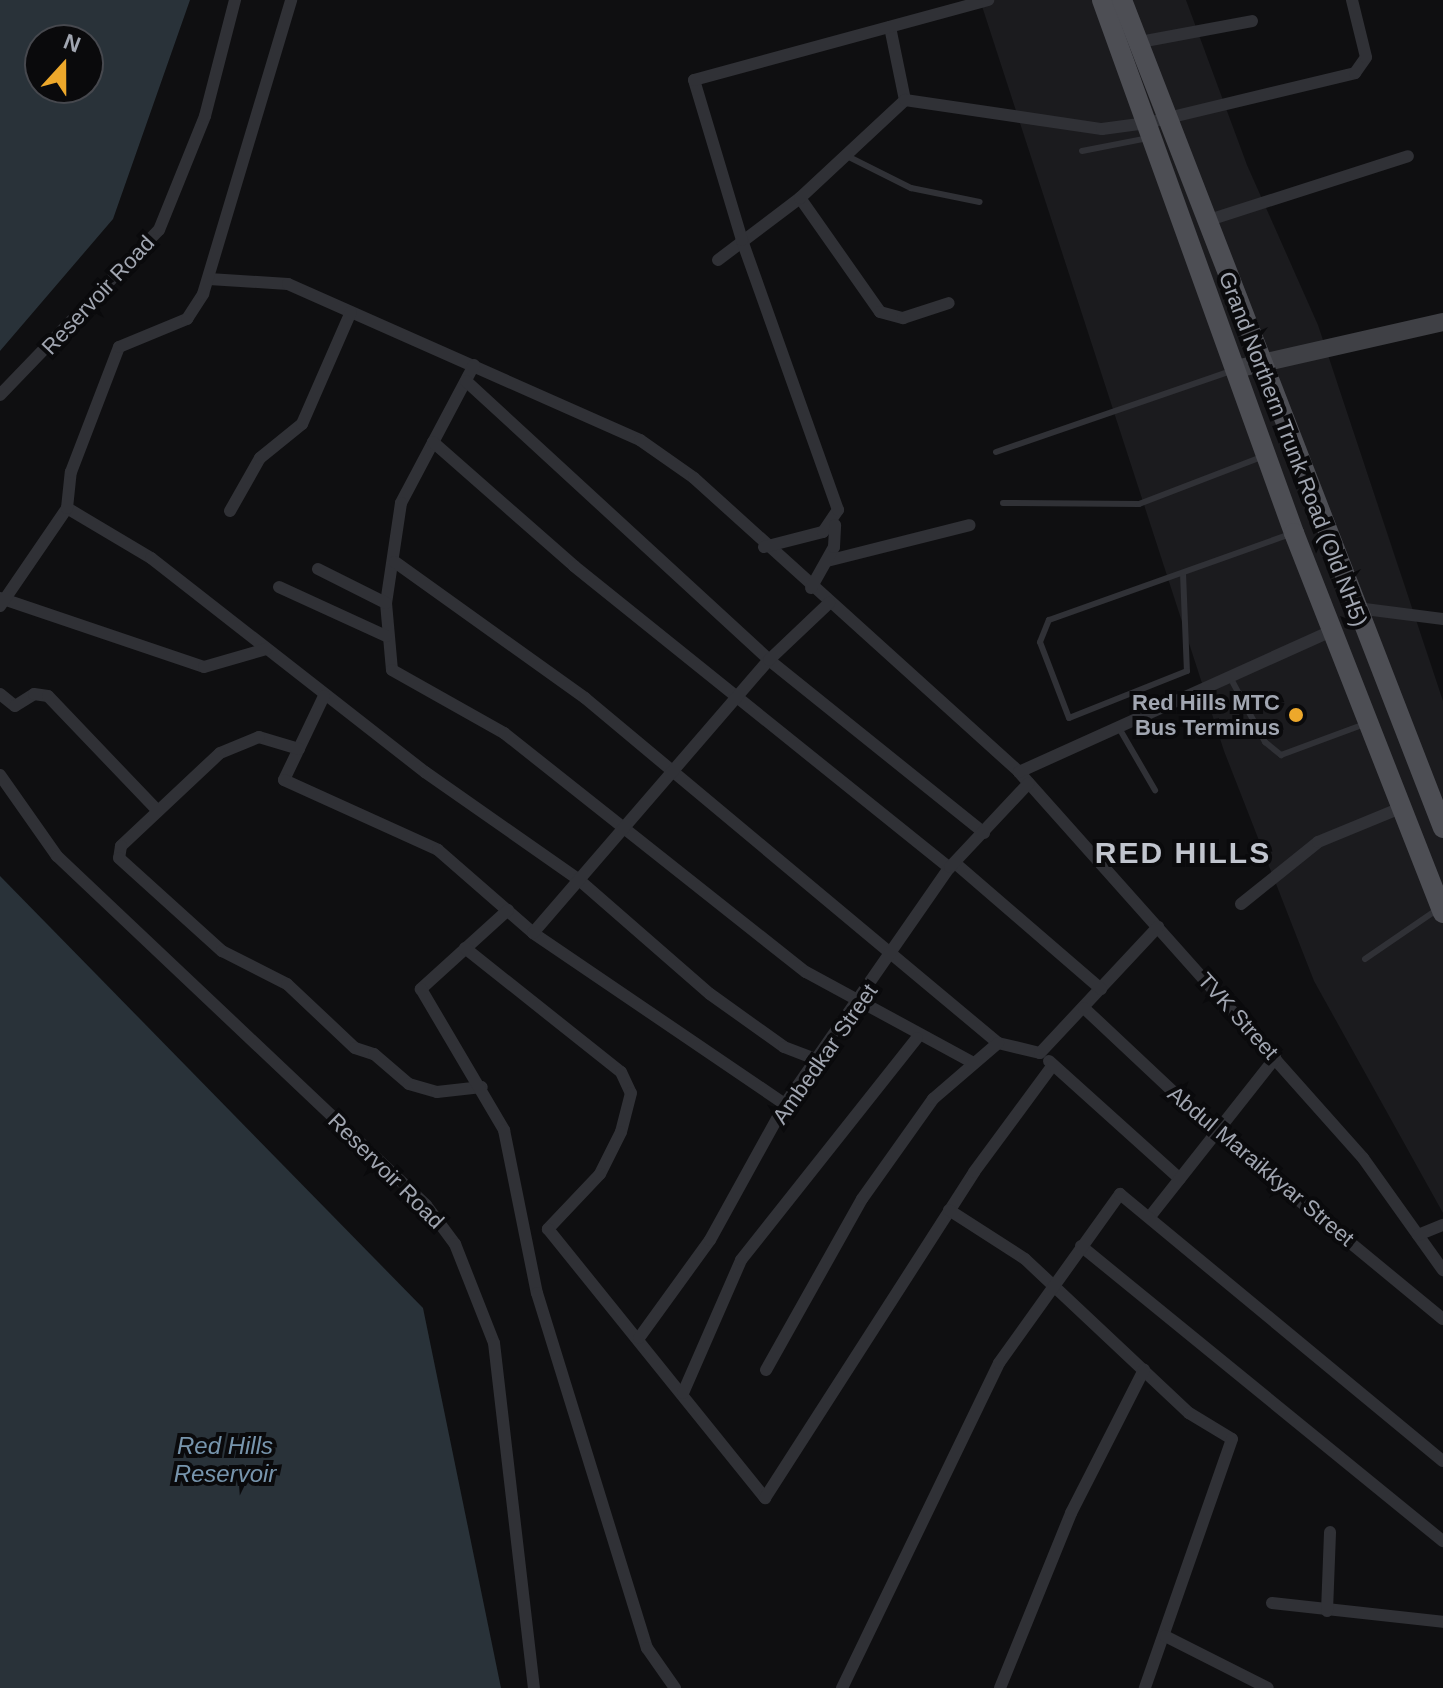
<!DOCTYPE html>
<style>
body{margin:0}
#map{position:relative;width:1443px;height:1688px;overflow:hidden;background:#0f0f11;font-family:Arial,sans-serif}
div>[style]{position:absolute}
[style*='--x']{left:calc(var(--x)*1px);top:calc(var(--y)*1px);width:calc(var(--w)*1px);rotate:calc(var(--a)*1deg)}
.built>*{inset:0;background:#1b1b1e}
.water>*{inset:0;background:#293239}
.lane>*{height:6px;margin:-3px;padding:0 3px;transform-origin:3px;border-radius:3px;background:#303136}
.street>*{height:12px;margin:-6px;padding:0 6px;transform-origin:6px;border-radius:6px;background:#303136}
.secondary>*{height:18px;margin:-9px;padding:0 9px;transform-origin:9px;border-radius:9px;background:#3f4045}
.primary>*{height:20px;margin:-10px;padding:0 10px;transform-origin:10px;border-radius:10px;background:#4d4e54}
.dots>*{width:22px;height:22px;translate:-50% -50%;box-sizing:border-box;border:4px solid #0a0a0c;border-radius:50%}
span{translate:-50% -50%;white-space:nowrap;text-align:center;line-height:1.15;-webkit-text-stroke:8px #0a0a0c;paint-order:stroke}
.street-label{font-size:22px;color:#a1a6b1}
.poi-label{font-size:22px;color:#a1a6b1;font-weight:700}
.right{translate:-100% -50%;text-align:right}
.water-label{font-size:24px;color:#7795ad;font-style:italic}
.district-label{font-size:30px;color:#c1c5ce;font-weight:700;letter-spacing:2px}
.north{position:absolute;left:24px;top:24px;width:80px;height:80px;box-sizing:border-box;background:#0a0a0c;border:2px solid #46484e;border-radius:50%;rotate:21deg;font-size:22px;font-weight:700;line-height:32px;text-align:center;color:#a1a6b1}
.north::after{content:'';display:block;margin:auto;width:28px;height:36px;background:#eda82b;clip-path:polygon(50% 0,100% 100%,50% 72%,0 100%)}
</style>
<div id="map">
<div class="built">
<div style="clip-path:polygon(980px 0,1186px 0,1247px 165px,1318px 325px,1443px 701px,1443px 1213px,1314px 981px,1224px 751px)"></div>
</div>
<div class="water">
<div style="clip-path:polygon(evenodd,0 0,190px 0,113px 219px,0 351px,0 0,88px 40px,88px 88px,40px 88px,40px 40px,88px 40px)"></div>
<div style="clip-path:polygon(0 876px,423px 1308px,501px 1688px,0 1688px)"></div>
</div>
<div class="lane">
<div style="--x:1082;--y:151;--w:67;--a:-11.1"></div>
<div style="--x:847;--y:156;--w:72;--a:26.6"></div>
<div style="--x:911;--y:188;--w:70;--a:11.5"></div>
<div style="--x:996;--y:452;--w:249;--a:-19"></div>
<div style="--x:1003;--y:503;--w:136;--a:0.4"></div>
<div style="--x:1139;--y:504;--w:134;--a:-21"></div>
<div style="--x:1183;--y:573;--w:98;--a:87.7"></div>
<div style="--x:1187;--y:671;--w:127;--a:158.3"></div>
<div style="--x:1069;--y:718;--w:81;--a:-110.9"></div>
<div style="--x:1040;--y:642;--w:24;--a:-68"></div>
<div style="--x:1049;--y:620;--w:257;--a:-19.6"></div>
<div style="--x:1231;--y:679;--w:72;--a:61.6"></div>
<div style="--x:1265;--y:742;--w:21;--a:39"></div>
<div style="--x:1281;--y:755;--w:90;--a:-20.3"></div>
<div style="--x:1119;--y:728;--w:72;--a:59.9"></div>
<div style="--x:1365;--y:959;--w:88;--a:-34.4"></div>
</div>
<div class="street">
<div style="--x:890;--y:27;--w:75;--a:78.4"></div>
<div style="--x:1140;--y:42;--w:114;--a:-10.6"></div>
<div style="--x:800;--y:198;--w:139;--a:54.9"></div>
<div style="--x:880;--y:312;--w:24;--a:15"></div>
<div style="--x:903;--y:318;--w:48;--a:-18.1"></div>
<div style="--x:1206;--y:221;--w:212;--a:-17.8"></div>
<div style="--x:718;--y:260;--w:103;--a:-37.1"></div>
<div style="--x:800;--y:198;--w:144;--a:-43"></div>
<div style="--x:905;--y:100;--w:199;--a:8.4"></div>
<div style="--x:1102;--y:129;--w:45;--a:-7.6"></div>
<div style="--x:1147;--y:123;--w:214;--a:-13.5"></div>
<div style="--x:1355;--y:73;--w:19;--a:-55"></div>
<div style="--x:1366;--y:57;--w:59;--a:-103.8"></div>
<div style="--x:209;--y:279;--w:79;--a:3.6"></div>
<div style="--x:288;--y:284;--w:385;--a:23.9"></div>
<div style="--x:640;--y:440;--w:66;--a:35.1"></div>
<div style="--x:694;--y:478;--w:438;--a:42.1"></div>
<div style="--x:1019;--y:772;--w:517;--a:48.29"></div>
<div style="--x:1363;--y:1158;--w:138;--a:54.5"></div>
<div style="--x:474;--y:365;--w:156;--a:117.9"></div>
<div style="--x:401;--y:503;--w:101;--a:98.5"></div>
<div style="--x:386;--y:603;--w:67;--a:84.9"></div>
<div style="--x:392;--y:670;--w:129;--a:29.4"></div>
<div style="--x:504;--y:733;--w:385;--a:38.4"></div>
<div style="--x:806;--y:972;--w:187;--a:28.5"></div>
<div style="--x:466;--y:381;--w:412;--a:42.6"></div>
<div style="--x:769;--y:660;--w:276;--a:38.8"></div>
<div style="--x:0;--y:395;--w:229;--a:-46.1"></div>
<div style="--x:159;--y:230;--w:123;--a:-68"></div>
<div style="--x:205;--y:116;--w:120;--a:-75.5"></div>
<div style="--x:433;--y:442;--w:188;--a:41.3"></div>
<div style="--x:574;--y:566;--w:482;--a:38.8"></div>
<div style="--x:67;--y:508;--w:98;--a:30.8"></div>
<div style="--x:151;--y:558;--w:348;--a:38"></div>
<div style="--x:425;--y:772;--w:187;--a:35"></div>
<div style="--x:578;--y:879;--w:175;--a:41.1"></div>
<div style="--x:710;--y:994;--w:91;--a:35.6"></div>
<div style="--x:784;--y:1047;--w:36;--a:21"></div>
<div style="--x:230;--y:511;--w:61;--a:-60.5"></div>
<div style="--x:260;--y:458;--w:54;--a:-39"></div>
<div style="--x:302;--y:424;--w:122;--a:-66.4"></div>
<div style="--x:764;--y:547;--w:61;--a:-14.3"></div>
<div style="--x:823;--y:532;--w:27;--a:-56"></div>
<div style="--x:838;--y:510;--w:287;--a:-109.6"></div>
<div style="--x:742;--y:240;--w:167;--a:-106.7"></div>
<div style="--x:694;--y:80;--w:305;--a:-15.2"></div>
<div style="--x:827;--y:561;--w:147;--a:-14.1"></div>
<div style="--x:395;--y:562;--w:234;--a:35.6"></div>
<div style="--x:585;--y:698;--w:538;--a:39.87"></div>
<div style="--x:998;--y:1043;--w:43;--a:13.4"></div>
<div style="--x:1040;--y:1053;--w:173;--a:-46.9"></div>
<div style="--x:318;--y:569;--w:76;--a:26.6"></div>
<div style="--x:279;--y:587;--w:118;--a:24.6"></div>
<div style="--x:811;--y:588;--w:47;--a:-60.7"></div>
<div style="--x:834;--y:547;--w:22;--a:-87"></div>
<div style="--x:0;--y:598;--w:215;--a:18.7"></div>
<div style="--x:204;--y:667;--w:65;--a:-16.2"></div>
<div style="--x:0;--y:606;--w:119;--a:-55.6"></div>
<div style="--x:67;--y:508;--w:36;--a:-84"></div>
<div style="--x:71;--y:472;--w:134;--a:-69"></div>
<div style="--x:119;--y:347;--w:74;--a:-22.4"></div>
<div style="--x:187;--y:319;--w:30;--a:-57"></div>
<div style="--x:203;--y:294;--w:307;--a:-73.3"></div>
<div style="--x:1357;--y:608;--w:87;--a:7.3"></div>
<div style="--x:0;--y:694;--w:19;--a:39"></div>
<div style="--x:15;--y:706;--w:22;--a:-32"></div>
<div style="--x:34;--y:694;--w:14;--a:8"></div>
<div style="--x:48;--y:696;--w:159;--a:46.3"></div>
<div style="--x:324;--y:696;--w:93;--a:115.5"></div>
<div style="--x:284;--y:780;--w:169;--a:24.4"></div>
<div style="--x:438;--y:850;--w:126;--a:41.1"></div>
<div style="--x:533;--y:933;--w:305;--a:34.2"></div>
<div style="--x:299;--y:749;--w:42;--a:-163.3"></div>
<div style="--x:259;--y:737;--w:42;--a:157.7"></div>
<div style="--x:220;--y:753;--w:136;--a:136.8"></div>
<div style="--x:121;--y:846;--w:12;--a:99"></div>
<div style="--x:119;--y:858;--w:139;--a:42.1"></div>
<div style="--x:222;--y:951;--w:73;--a:26.9"></div>
<div style="--x:287;--y:984;--w:93;--a:43.3"></div>
<div style="--x:355;--y:1048;--w:20;--a:18"></div>
<div style="--x:374;--y:1054;--w:46;--a:40.6"></div>
<div style="--x:409;--y:1084;--w:29;--a:16"></div>
<div style="--x:437;--y:1092;--w:45;--a:-6.3"></div>
<div style="--x:1019;--y:772;--w:347;--a:-24.3"></div>
<div style="--x:0;--y:775;--w:99;--a:54.9"></div>
<div style="--x:57;--y:856;--w:508;--a:43.4"></div>
<div style="--x:426;--y:1205;--w:49;--a:53.4"></div>
<div style="--x:455;--y:1244;--w:106;--a:68.5"></div>
<div style="--x:494;--y:1343;--w:347;--a:83.4"></div>
<div style="--x:955;--y:863;--w:193;--a:40.8"></div>
<div style="--x:1241;--y:904;--w:99;--a:-38.8"></div>
<div style="--x:1318;--y:842;--w:92;--a:-22.4"></div>
<div style="--x:508;--y:910;--w:118;--a:137.8"></div>
<div style="--x:421;--y:989;--w:164;--a:59.5"></div>
<div style="--x:504;--y:1130;--w:166;--a:78.6"></div>
<div style="--x:537;--y:1293;--w:372;--a:72.8"></div>
<div style="--x:647;--y:1648;--w:49;--a:55"></div>
<div style="--x:533;--y:933;--w:361;--a:-49.2"></div>
<div style="--x:769;--y:660;--w:83;--a:-43.5"></div>
<div style="--x:465;--y:948;--w:199;--a:38.5"></div>
<div style="--x:621;--y:1072;--w:23;--a:65"></div>
<div style="--x:631;--y:1093;--w:40;--a:104.4"></div>
<div style="--x:621;--y:1132;--w:47;--a:116.6"></div>
<div style="--x:600;--y:1174;--w:76;--a:133.4"></div>
<div style="--x:548;--y:1229;--w:346;--a:51.1"></div>
<div style="--x:765;--y:1498;--w:387;--a:-57.3"></div>
<div style="--x:974;--y:1172;--w:133;--a:-53.6"></div>
<div style="--x:1084;--y:1008;--w:181;--a:43.2"></div>
<div style="--x:1216;--y:1132;--w:294;--a:39.5"></div>
<div style="--x:1049;--y:1061;--w:176;--a:42"></div>
<div style="--x:949;--y:1210;--w:90;--a:32.8"></div>
<div style="--x:1025;--y:1259;--w:225;--a:43.2"></div>
<div style="--x:1189;--y:1413;--w:50;--a:31.2"></div>
<div style="--x:1232;--y:1439;--w:264;--a:109.3"></div>
<div style="--x:1152;--y:1214;--w:199;--a:-51.7"></div>
<div style="--x:1418;--y:1235;--w:27;--a:-22"></div>
<div style="--x:1081;--y:1246;--w:467;--a:39.2"></div>
<div style="--x:639;--y:1338;--w:121;--a:-54.1"></div>
<div style="--x:710;--y:1240;--w:155;--a:-61.1"></div>
<div style="--x:785;--y:1104;--w:289;--a:-55.2"></div>
<div style="--x:950;--y:867;--w:115;--a:-46.8"></div>
<div style="--x:766;--y:1370;--w:196;--a:-60.7"></div>
<div style="--x:862;--y:1199;--w:123;--a:-54.6"></div>
<div style="--x:933;--y:1099;--w:86;--a:-40.7"></div>
<div style="--x:683;--y:1393;--w:145;--a:-66.4"></div>
<div style="--x:741;--y:1260;--w:283;--a:-51.6"></div>
<div style="--x:1272;--y:1603;--w:172;--a:6.3"></div>
<div style="--x:1327;--y:1611;--w:79;--a:-87.8"></div>
<div style="--x:1165;--y:1636;--w:115;--a:26.8"></div>
<div style="--x:842;--y:1688;--w:361;--a:-64.2"></div>
<div style="--x:999;--y:1363;--w:208;--a:-54.4"></div>
<div style="--x:1120;--y:1194;--w:419;--a:39.6"></div>
<div style="--x:1000;--y:1688;--w:189;--a:-67.9"></div>
<div style="--x:1071;--y:1513;--w:161;--a:-63"></div>
</div>
<div class="secondary">
<div style="--x:1236;--y:369;--w:212;--a:-12.8"></div>
</div>
<div class="primary">
<div style="--x:1102;--y:0;--w:567;--a:70.19"></div>
<div style="--x:1294;--y:533;--w:408;--a:68.6"></div>
<div style="--x:1122;--y:0;--w:888;--a:68.81"></div>
</div>
<div class="dots">
<div style="left:1296px;top:715px;background:#eda82b"></div>
</div>
<div class="street-label">
<span style="left:98px;top:295px;rotate:-47deg">Reservoir Road</span>
<span style="left:1293px;top:449px;rotate:69deg">Grand Northern Trunk Road (Old NH5)</span>
<span style="left:1238px;top:1016px;rotate:48deg">TVK Street</span>
<span style="left:825px;top:1054px;rotate:-55deg">Ambedkar Street</span>
<span style="left:1261px;top:1166px;rotate:40deg">Abdul Maraikkyar Street</span>
<span style="left:386px;top:1171px;rotate:45deg">Reservoir Road</span>
</div>
<div class="poi-label">
<span class="right" style="left:1280px;top:715px">Red Hills MTC<br>Bus Terminus</span>
</div>
<div class="water-label">
<span style="left:225px;top:1460px">Red Hills<br>Reservoir</span>
</div>
<div class="district-label">
<span style="left:1183px;top:853px">RED HILLS</span>
</div>
<div class="north">N</div>
</div>
